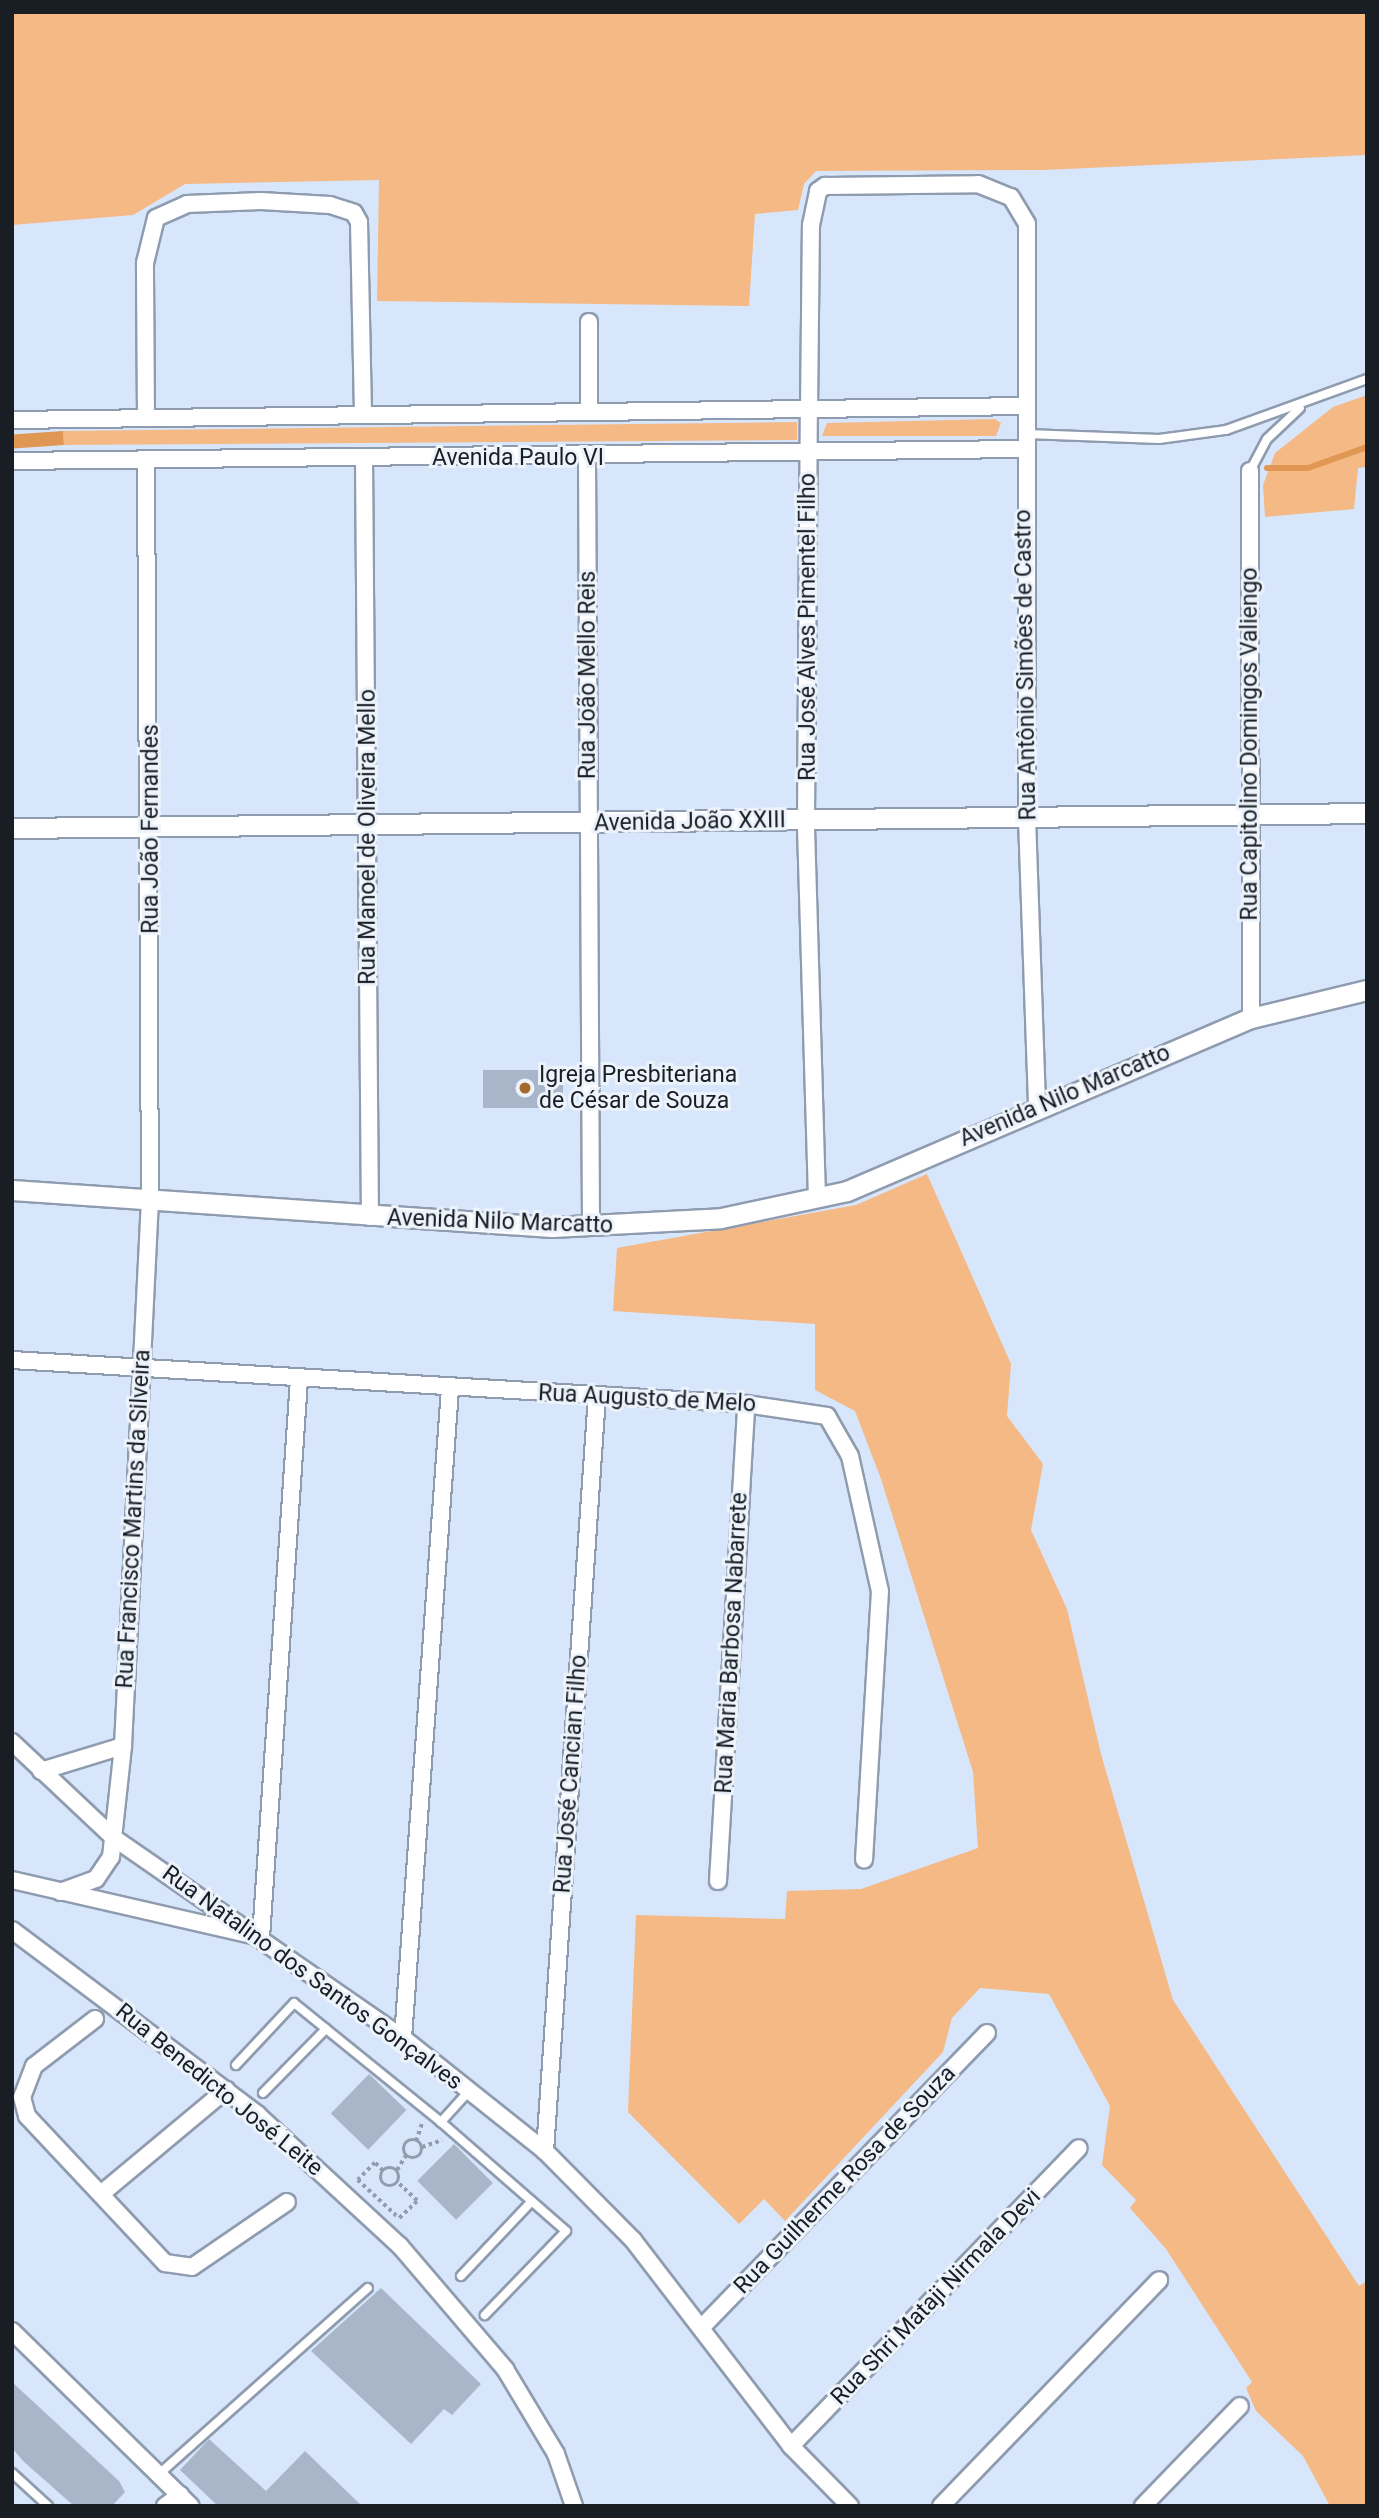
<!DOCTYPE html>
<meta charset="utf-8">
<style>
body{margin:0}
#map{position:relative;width:1379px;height:2518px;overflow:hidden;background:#d8e6fb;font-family:Roboto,sans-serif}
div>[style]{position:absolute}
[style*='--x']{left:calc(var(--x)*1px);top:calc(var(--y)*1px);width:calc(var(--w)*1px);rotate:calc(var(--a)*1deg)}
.green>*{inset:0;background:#f4b985}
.water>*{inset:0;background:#e09753;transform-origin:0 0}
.stream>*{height:6px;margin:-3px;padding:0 3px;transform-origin:3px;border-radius:3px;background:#e09753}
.building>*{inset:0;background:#a9b6ca;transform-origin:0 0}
.path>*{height:3.5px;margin-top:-1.75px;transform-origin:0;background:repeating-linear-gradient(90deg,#919cac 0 3.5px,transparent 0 7px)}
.path>.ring{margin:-1.75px;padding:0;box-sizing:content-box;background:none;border:3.5px solid #919cac;border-radius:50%}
.roads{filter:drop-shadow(2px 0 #8f9caf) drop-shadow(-2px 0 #8f9caf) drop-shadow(0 2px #8f9caf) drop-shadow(0 -2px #8f9caf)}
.service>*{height:8px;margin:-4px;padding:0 4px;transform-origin:4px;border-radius:4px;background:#fff}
.minor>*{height:16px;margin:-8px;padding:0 8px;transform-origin:8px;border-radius:8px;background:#fff}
.tertiary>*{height:19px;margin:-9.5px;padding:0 9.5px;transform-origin:9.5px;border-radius:9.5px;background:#fff}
.dots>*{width:19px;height:19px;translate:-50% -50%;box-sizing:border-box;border:4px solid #edf3fb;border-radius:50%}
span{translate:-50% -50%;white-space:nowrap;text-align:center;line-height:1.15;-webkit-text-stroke:6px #edf3fb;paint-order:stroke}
.street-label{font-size:23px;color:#191e25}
.poi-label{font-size:23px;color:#191e25}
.left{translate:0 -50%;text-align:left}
.frame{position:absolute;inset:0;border:14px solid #191e25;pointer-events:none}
</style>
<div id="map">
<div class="green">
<div style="clip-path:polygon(12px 12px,1367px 12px,1367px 155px,1044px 170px,816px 171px,804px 184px,798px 210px,755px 214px,749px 306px,377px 301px,379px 180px,185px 184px,133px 215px,12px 225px)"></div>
<div style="clip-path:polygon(1367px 395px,1367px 467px,1358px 468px,1354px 509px,1265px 517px,1263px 485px,1275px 453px,1333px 407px)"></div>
<div style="clip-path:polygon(995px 419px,1001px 423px,996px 436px,822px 436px,827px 423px)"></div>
<div style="clip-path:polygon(797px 422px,797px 440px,64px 445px,63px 431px)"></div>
<div style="clip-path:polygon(927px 1174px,1011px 1364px,1007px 1416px,1043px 1464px,1031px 1530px,1067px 1609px,1101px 1754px,1173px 2000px,1359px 2286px,1367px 2281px,1367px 2506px,1330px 2506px,1303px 2456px,1256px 2411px,1246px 2388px,1252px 2382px,1166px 2249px,1130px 2208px,1136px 2200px,1102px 2165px,1110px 2106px,1049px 1994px,980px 1988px,952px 2018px,943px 2052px,785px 2221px,764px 2199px,739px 2224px,628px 2112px,636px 1915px,785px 1919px,787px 1891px,861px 1889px,978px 1848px,973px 1772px,881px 1479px,855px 1411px,815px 1390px,815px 1324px,613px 1311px,617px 1248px,856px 1205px)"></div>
</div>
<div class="water">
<div style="left:63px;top:431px;width:14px;height:51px;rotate:86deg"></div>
</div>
<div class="stream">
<div style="--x:1267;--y:468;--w:41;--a:0"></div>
<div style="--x:1308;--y:468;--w:63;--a:-19.6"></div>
</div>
<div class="building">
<div style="left:563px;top:1070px;width:38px;height:80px;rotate:90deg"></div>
<div style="left:369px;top:2074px;width:52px;height:55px;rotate:44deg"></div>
<div style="left:454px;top:2144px;width:55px;height:52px;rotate:45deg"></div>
<div style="clip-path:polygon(381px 2288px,481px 2384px,452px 2415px,444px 2409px,411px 2444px,311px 2351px)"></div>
<div style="clip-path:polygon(12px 2382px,119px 2481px,125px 2492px,112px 2506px,74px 2506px,23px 2461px,12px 2448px)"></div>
<div style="clip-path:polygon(209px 2439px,266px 2491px,305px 2451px,362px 2506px,218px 2506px,180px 2470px)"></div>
</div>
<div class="path">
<div class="ring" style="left:404px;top:2140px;width:14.5px;height:14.5px"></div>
<div style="--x:416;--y:2141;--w:19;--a:-72"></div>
<div style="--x:422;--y:2147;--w:21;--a:-19"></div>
<div class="ring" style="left:381px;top:2168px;width:14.5px;height:14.5px"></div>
<div style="--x:397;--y:2170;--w:17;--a:-59"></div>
<div style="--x:383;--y:2171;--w:11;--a:-135"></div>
<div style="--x:375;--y:2163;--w:24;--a:135"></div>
<div style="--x:358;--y:2180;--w:56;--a:42.8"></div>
<div style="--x:399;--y:2218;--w:25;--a:-43"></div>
<div style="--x:417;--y:2201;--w:26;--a:-137"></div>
</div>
<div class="roads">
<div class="service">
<div style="--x:1027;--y:434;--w:132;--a:2.2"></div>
<div style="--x:1159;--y:439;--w:68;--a:-7.7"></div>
<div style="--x:1226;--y:430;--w:150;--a:-19.9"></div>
<div style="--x:1250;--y:471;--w:36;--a:-62"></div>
<div style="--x:1267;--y:439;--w:45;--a:-43.2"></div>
<div style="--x:236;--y:2065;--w:85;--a:-46.9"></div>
<div style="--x:294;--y:2003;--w:189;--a:39"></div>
<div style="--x:469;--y:2091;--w:42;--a:132.1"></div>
<div style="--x:441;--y:2122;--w:166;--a:41.1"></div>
<div style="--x:566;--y:2231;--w:117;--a:134"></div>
<div style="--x:263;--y:2093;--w:90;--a:-45.5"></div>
<div style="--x:461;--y:2276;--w:103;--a:-46.6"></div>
<div style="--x:12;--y:2473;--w:49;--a:42.5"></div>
<div style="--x:158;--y:2475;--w:281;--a:-41.7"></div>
</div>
<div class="minor">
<div style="--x:589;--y:412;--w:90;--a:-90"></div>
<div style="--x:146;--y:417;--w:154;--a:-90.4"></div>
<div style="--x:145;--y:263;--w:46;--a:-76.3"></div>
<div style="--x:156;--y:218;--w:34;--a:-24"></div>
<div style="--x:187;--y:204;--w:74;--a:-2.3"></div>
<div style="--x:261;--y:201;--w:69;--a:3.3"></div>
<div style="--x:330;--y:205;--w:25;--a:18"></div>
<div style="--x:354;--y:213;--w:10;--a:61"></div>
<div style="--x:359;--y:222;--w:192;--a:88.8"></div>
<div style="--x:12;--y:420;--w:1012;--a:-0.79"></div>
<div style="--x:364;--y:458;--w:759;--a:89.55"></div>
<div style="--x:587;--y:458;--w:769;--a:89.7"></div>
<div style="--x:12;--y:461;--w:1012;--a:-0.68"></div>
<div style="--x:1250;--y:471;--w:547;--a:89.9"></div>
<div style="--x:817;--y:1198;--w:379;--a:-91.7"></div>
<div style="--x:806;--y:819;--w:408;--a:-89.6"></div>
<div style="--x:809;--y:411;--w:186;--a:-89.4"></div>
<div style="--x:811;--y:225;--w:35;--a:-78"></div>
<div style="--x:818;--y:191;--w:9;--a:-36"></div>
<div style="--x:825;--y:186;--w:153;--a:-0.7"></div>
<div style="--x:978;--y:184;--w:35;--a:22"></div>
<div style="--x:1011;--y:197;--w:31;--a:59"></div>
<div style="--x:1027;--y:224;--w:594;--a:90"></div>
<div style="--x:1027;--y:818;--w:287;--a:88"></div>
<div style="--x:12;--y:1360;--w:735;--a:3.43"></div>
<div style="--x:746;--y:1404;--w:82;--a:8.4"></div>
<div style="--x:827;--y:1416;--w:46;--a:60.1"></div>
<div style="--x:850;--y:1456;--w:138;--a:77.5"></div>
<div style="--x:880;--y:1591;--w:269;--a:93.4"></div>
<div style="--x:12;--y:1742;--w:140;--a:43.3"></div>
<div style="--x:114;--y:1838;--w:351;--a:34.7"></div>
<div style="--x:403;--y:2038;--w:181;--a:38.5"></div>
<div style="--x:545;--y:2151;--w:125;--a:45.3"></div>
<div style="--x:633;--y:2240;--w:260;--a:52.5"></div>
<div style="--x:791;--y:2446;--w:84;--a:45.5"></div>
<div style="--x:41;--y:1771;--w:86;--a:-17"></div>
<div style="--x:12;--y:1880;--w:255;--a:12.9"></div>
<div style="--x:261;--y:1937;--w:558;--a:-86.1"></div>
<div style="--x:718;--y:1881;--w:478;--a:-86.6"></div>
<div style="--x:60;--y:1892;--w:38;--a:-20"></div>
<div style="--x:96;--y:1879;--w:27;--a:-56"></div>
<div style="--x:111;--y:1857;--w:112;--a:-83.8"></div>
<div style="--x:123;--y:1746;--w:548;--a:-87.17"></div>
<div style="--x:150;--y:1199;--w:740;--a:-90.31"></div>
<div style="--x:12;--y:1930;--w:308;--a:36.9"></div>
<div style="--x:258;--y:2115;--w:193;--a:42.7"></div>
<div style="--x:400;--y:2246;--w:162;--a:49.5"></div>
<div style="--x:505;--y:2369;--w:99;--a:59"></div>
<div style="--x:556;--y:2454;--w:55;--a:70.9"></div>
<div style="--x:95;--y:2019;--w:77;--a:142.4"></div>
<div style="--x:34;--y:2066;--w:33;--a:111"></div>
<div style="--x:22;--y:2097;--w:20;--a:75"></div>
<div style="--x:27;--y:2116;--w:202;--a:46.8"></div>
<div style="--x:165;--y:2263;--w:27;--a:8"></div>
<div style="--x:192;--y:2267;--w:115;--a:-34.4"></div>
<div style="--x:403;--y:2038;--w:652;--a:-85.86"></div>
<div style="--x:545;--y:2151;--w:757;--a:-86.06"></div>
<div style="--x:101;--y:2194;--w:163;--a:-39.8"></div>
<div style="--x:703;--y:2326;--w:408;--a:-45.9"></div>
<div style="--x:12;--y:2331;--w:250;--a:44.4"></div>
<div style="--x:791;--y:2446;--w:414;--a:-46"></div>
<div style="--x:165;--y:2506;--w:19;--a:-36"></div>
<div style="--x:941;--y:2506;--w:314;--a:-46"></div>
<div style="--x:1143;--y:2506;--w:139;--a:-45.9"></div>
</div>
<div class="tertiary">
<div style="--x:12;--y:828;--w:1355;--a:-0.63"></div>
<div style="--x:12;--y:1190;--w:541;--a:3.92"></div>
<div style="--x:552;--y:1227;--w:169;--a:-3"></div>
<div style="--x:721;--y:1218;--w:129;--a:-12.1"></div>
<div style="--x:847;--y:1191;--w:439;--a:-23.2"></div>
<div style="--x:1251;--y:1018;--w:119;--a:-13.6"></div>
</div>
</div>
<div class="dots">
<div style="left:525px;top:1088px;background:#a6692d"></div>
</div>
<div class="street-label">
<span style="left:518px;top:458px">Avenida Paulo VI</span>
<span style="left:808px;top:627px;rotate:-90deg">Rua José Alves Pimentel Filho</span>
<span style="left:1026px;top:665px;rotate:-91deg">Rua Antônio Simões de Castro</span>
<span style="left:588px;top:675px;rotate:-90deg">Rua João Mello Reis</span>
<span style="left:1250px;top:744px;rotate:-90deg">Rua Capitolino Domingos Valiengo</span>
<span style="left:690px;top:822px;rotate:-1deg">Avenida João XXIII</span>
<span style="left:151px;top:829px;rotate:-90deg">Rua João Fernandes</span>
<span style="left:368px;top:837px;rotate:-90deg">Rua Manoel de Oliveira Mello</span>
<span style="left:1065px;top:1096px;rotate:-23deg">Avenida Nilo Marcatto</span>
<span style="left:500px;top:1222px;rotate:2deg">Avenida Nilo Marcatto</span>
<span style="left:647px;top:1399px;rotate:3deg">Rua Augusto de Melo</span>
<span style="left:134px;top:1519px;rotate:-87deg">Rua Francisco Martins da Silveira</span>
<span style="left:732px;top:1643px;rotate:-87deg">Rua Maria Barbosa Nabarrete</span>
<span style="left:571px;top:1774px;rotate:-86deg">Rua José Cancian Filho</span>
<span style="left:312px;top:1978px;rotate:36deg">Rua Natalino dos Santos Gonçalves</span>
<span style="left:219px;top:2090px;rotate:39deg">Rua Benedicto José Leite</span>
<span style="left:845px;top:2180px;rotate:-46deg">Rua Guilherme Rosa de Souza</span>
<span style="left:936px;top:2297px;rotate:-46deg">Rua Shri Mataji Nirmala Devi</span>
</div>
<div class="poi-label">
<span class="left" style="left:539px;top:1088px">Igreja Presbiteriana<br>de César de Souza</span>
</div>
<div class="frame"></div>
</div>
